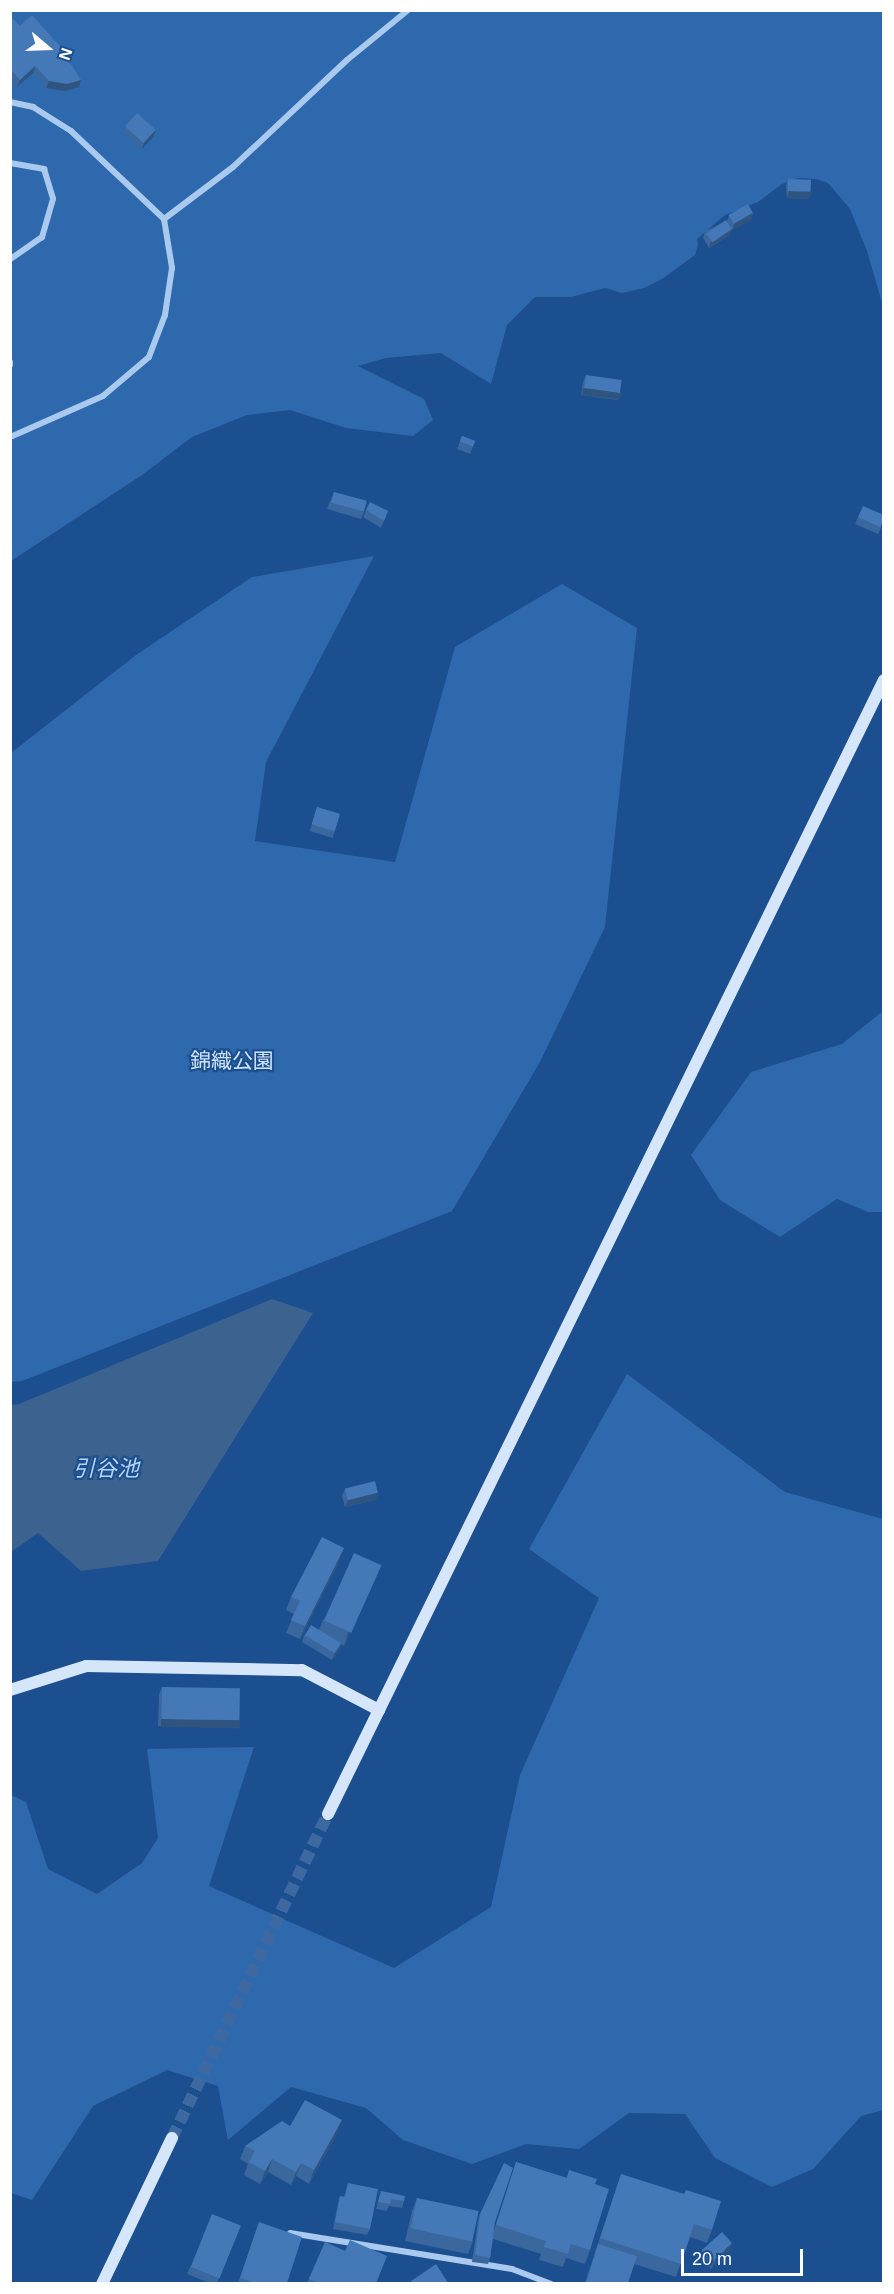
<!DOCTYPE html>
<meta charset="utf-8">
<style>
body{margin:0}
#map{position:relative;width:894px;height:2294px;overflow:hidden;background:#1b4f8f;font-family:Helvetica,"Noto Sans JP",sans-serif}
div>[style]{position:absolute}
[style*='--x']{left:calc(var(--x)*1px);top:calc(var(--y)*1px);width:calc(var(--w)*1px);rotate:calc(var(--a)*1deg)}
.green>*{inset:0;background:#2e69ad}
.water>*{inset:0;background:#3c6290}
.secondary-tunnel>*{height:12px;margin-top:-6px;transform-origin:0;background:repeating-linear-gradient(90deg,#3d69a0 0 12px,transparent 0 18px)}
.street>*{height:6px;margin:-3px;padding:0 3px;transform-origin:3px;border-radius:3px;background:#a9c9ee}
.secondary>*{height:12px;margin:-6px;padding:0 6px;transform-origin:6px;border-radius:6px;background:#d6e6fa}
.wall>*{inset:0;background:#3a679d;transform-origin:0 0}
.shaded-wall>*{inset:0;background:#305480;transform-origin:0 0}
.building>*{inset:0;background:#4478b7;transform-origin:0 0}
span{translate:-50% -50%;white-space:nowrap;text-align:center;line-height:1.15;-webkit-text-stroke:4.5px #1b4f8f;paint-order:stroke}
.park-label{font-size:21px;color:#cfe3fa}
.water-label{font-size:22px;color:#b5d3f5;font-style:italic}
.frame{position:absolute;inset:0;border:12px solid #fff;pointer-events:none}
.north{position:absolute;left:18px;top:18px;width:60px;height:60px;-webkit-text-stroke:4px #1b4f8f;paint-order:stroke;rotate:109deg;font-size:16px;font-weight:700;line-height:24px;text-align:center;color:#fff}
.north::after{content:'';display:block;margin:auto;width:21px;height:27px;background:#fff;clip-path:polygon(50% 0,100% 100%,50% 72%,0 100%)}
.scale{position:absolute;left:681px;top:2249px;width:122px;height:27px;box-sizing:border-box;border:3px solid #fff;border-top:0;padding-left:8px;font-size:18px;line-height:21px;white-space:nowrap;color:#fff;-webkit-text-stroke:4px #1b4f8f;paint-order:stroke}
</style>
<div id="map">
<div class="green">
<div style="clip-path:polygon(11px 11px,883px 11px,883px 306px,867px 251px,850px 209px,828px 183px,816px 179px,798px 178px,782px 184px,758px 202px,725px 215px,697px 239px,698px 245px,695px 255px,662px 279px,644px 288px,622px 293px,605px 288px,571px 297px,535px 297px,507px 325px,491px 384px,441px 353px,386px 358px,358px 366px,424px 399px,433px 420px,413px 436px,346px 428px,290px 410px,247px 415px,192px 437px,142px 475px,11px 561px)"></div>
<div style="clip-path:polygon(374px 556px,266px 762px,255px 841px,395px 862px,455px 647px,562px 584px,637px 628px,605px 927px,540px 1062px,452px 1211px,22px 1381px,11px 1382px,11px 753px,136px 655px,252px 577px)"></div>
<div style="clip-path:polygon(883px 1011px,883px 1212px,868px 1212px,837px 1199px,780px 1237px,720px 1200px,691px 1155px,751px 1072px,842px 1044px)"></div>
<div style="clip-path:polygon(627px 1374px,785px 1492px,883px 1519px,883px 2110px,861px 2116px,813px 2169px,772px 2187px,715px 2158px,685px 2114px,629px 2113px,579px 2149px,526px 2144px,472px 2164px,403px 2140px,366px 2108px,291px 2087px,228px 2140px,218px 2086px,167px 2070px,93px 2106px,32px 2200px,11px 2193px,11px 1795px,26px 1802px,48px 1869px,97px 1894px,142px 1863px,158px 1838px,147px 1749px,254px 1747px,209px 1886px,394px 1968px,491px 1907px,520px 1775px,599px 1598px,529px 1549px)"></div>
</div>
<div class="water">
<div style="clip-path:polygon(272px 1299px,313px 1313px,158px 1561px,81px 1571px,38px 1533px,11px 1552px,11px 1405px,19px 1404px)"></div>
</div>
<div class="secondary-tunnel">
<div style="--x:172;--y:2138;--w:360;--a:-64.3"></div>
</div>
<div class="street">
<div style="--x:10;--y:102;--w:24;--a:12"></div>
<div style="--x:33;--y:107;--w:45;--a:32.3"></div>
<div style="--x:71;--y:131;--w:128;--a:43.4"></div>
<div style="--x:164;--y:219;--w:50;--a:80.7"></div>
<div style="--x:172;--y:268;--w:48;--a:98.5"></div>
<div style="--x:165;--y:315;--w:45;--a:110.9"></div>
<div style="--x:149;--y:357;--w:60;--a:139.7"></div>
<div style="--x:103;--y:396;--w:102;--a:156.2"></div>
<div style="--x:10;--y:163;--w:35;--a:10"></div>
<div style="--x:44;--y:169;--w:31;--a:73"></div>
<div style="--x:53;--y:199;--w:40;--a:106"></div>
<div style="--x:42;--y:237;--w:39;--a:145"></div>
<div style="--x:164;--y:219;--w:86;--a:-37"></div>
<div style="--x:233;--y:167;--w:156;--a:-43.2"></div>
<div style="--x:347;--y:60;--w:79;--a:-39.3"></div>
<div style="--x:10;--y:362;--w:3;--a:90"></div>
<div style="--x:290;--y:2233;--w:225;--a:9.2"></div>
<div style="--x:512;--y:2269;--w:42;--a:21"></div>
</div>
<div class="secondary">
<div style="--x:10;--y:1690;--w:80;--a:-17.5"></div>
<div style="--x:86;--y:1666;--w:216;--a:1.1"></div>
<div style="--x:302;--y:1670;--w:87;--a:27.5"></div>
<div style="--x:328;--y:1814;--w:1263;--a:-63.88"></div>
<div style="--x:102;--y:2284;--w:162;--a:-64.4"></div>
</div>
<div class="wall">
<div style="clip-path:polygon(10px 16px,20px 26px,79px 87px,65px 91px,46px 88px,33px 73px,17px 87px,10px 79px)"></div>
<div style="clip-path:polygon(125px 126px,156px 130px,153px 137px,142px 149px,123px 133px)"></div>
<div style="clip-path:polygon(788px 179px,809px 199px,787px 198px,786px 186px)"></div>
<div style="clip-path:polygon(753px 213px,751px 220px,731px 230px,729px 236px,709px 248px,703px 238px,705px 231px,727px 221px,729px 215px)"></div>
<div style="clip-path:polygon(586px 375px,621px 393px,618px 400px,581px 395px,583px 382px)"></div>
<div style="left:462px;top:436px;width:14px;height:14px;rotate:21deg"></div>
<div style="clip-path:polygon(334px 492px,364px 512px,361px 519px,327px 509px)"></div>
<div style="clip-path:polygon(366px 510px,388px 511px,381px 528px,363px 517px)"></div>
<div style="clip-path:polygon(884px 515px,884px 521px,878px 534px,855px 524px,858px 517px)"></div>
<div style="left:317px;top:807px;width:24px;height:25px;rotate:17deg"></div>
<div style="clip-path:polygon(345px 1489px,376px 1500px,345px 1507px,342px 1496px)"></div>
<div style="clip-path:polygon(339px 1562px,300px 1639px,286px 1633px,294px 1614px,286px 1610px,291px 1597px)"></div>
<div style="clip-path:polygon(376px 1578px,344px 1646px,341px 1644px,339px 1650px,332px 1660px,302px 1642px,304px 1635px,319px 1630px,323px 1620px)"></div>
<div style="clip-path:polygon(162px 1687px,237px 1728px,158px 1726px,159px 1694px)"></div>
<div style="clip-path:polygon(290px 2126px,337px 2134px,309px 2184px,296px 2176px,291px 2185px,268px 2172px,260px 2184px,244px 2175px,248px 2164px,240px 2159px,245px 2146px)"></div>
<div style="clip-path:polygon(516px 2162px,567px 2178px,569px 2170px,595px 2184px,590px 2250px,585px 2264px,566px 2258px,563px 2267px,539px 2260px,541px 2254px,493px 2239px,490px 2258px,488px 2264px,472px 2262px,478px 2221px,480px 2214px,494px 2230px)"></div>
<div style="clip-path:polygon(621px 2174px,712px 2230px,707px 2243px,690px 2237px,676px 2277px,634px 2264px,628px 2283px,585px 2283px)"></div>
<div style="clip-path:polygon(348px 2183px,370px 2229px,367px 2235px,333px 2229px,338px 2203px,340px 2196px,344px 2197px)"></div>
<div style="clip-path:polygon(381px 2191px,404px 2201px,402px 2208px,389px 2206px,387px 2211px,376px 2209px)"></div>
<div style="clip-path:polygon(417px 2198px,473px 2241px,468px 2254px,405px 2241px,412px 2211px)"></div>
<div style="clip-path:polygon(259px 2222px,287px 2283px,238px 2283px)"></div>
<div style="clip-path:polygon(241px 2226px,217px 2283px,209px 2283px,187px 2274px,190px 2267px)"></div>
<div style="clip-path:polygon(325px 2242px,345px 2251px,387px 2256px,376px 2283px,307px 2283px)"></div>
<div style="clip-path:polygon(730px 2250px,711px 2269px,700px 2258px,702px 2251px)"></div>
</div>
<div class="shaded-wall">
<div style="clip-path:polygon(35px 66px,33px 73px,17px 87px,20px 80px)"></div>
<div style="clip-path:polygon(81px 80px,79px 87px,65px 91px,46px 88px,49px 81px)"></div>
<div style="clip-path:polygon(156px 130px,153px 137px,142px 149px,144px 142px)"></div>
<div style="clip-path:polygon(789px 191px,812px 192px,809px 199px,787px 198px)"></div>
<div style="clip-path:polygon(753px 213px,751px 220px,732px 231px,734px 224px)"></div>
<div style="clip-path:polygon(732px 229px,729px 236px,709px 248px,711px 241px)"></div>
<div style="left:583px;top:388px;width:38px;height:7px;rotate:7deg"></div>
<div style="clip-path:polygon(378px 1493px,376px 1500px,345px 1507px,348px 1500px)"></div>
<div style="clip-path:polygon(344px 1548px,339px 1562px,300px 1639px,305px 1626px)"></div>
<div style="clip-path:polygon(381px 1565px,376px 1578px,344px 1646px,348px 1632px)"></div>
<div style="clip-path:polygon(341px 1643px,339px 1650px,332px 1660px,334px 1654px)"></div>
<div style="left:161px;top:1719px;width:79px;height:8px;rotate:1deg"></div>
<div style="clip-path:polygon(342px 2120px,337px 2134px,309px 2184px,314px 2170px)"></div>
<div style="clip-path:polygon(272px 2159px,268px 2172px,260px 2184px,265px 2171px)"></div>
<div style="clip-path:polygon(301px 2163px,296px 2176px,291px 2185px,296px 2172px)"></div>
<div style="clip-path:polygon(732px 2243px,730px 2250px,711px 2269px,714px 2262px)"></div>
</div>
<div class="building">
<div style="clip-path:polygon(32px 15px,59px 45px,81px 80px,67px 84px,49px 81px,35px 66px,20px 80px,10px 69px,10px 16px,20px 26px)"></div>
<div style="left:137px;top:113px;width:25px;height:18px;rotate:42deg"></div>
<div style="left:788px;top:179px;width:23px;height:12px;rotate:2deg"></div>
<div style="left:748px;top:204px;width:10px;height:22px;rotate:61deg"></div>
<div style="left:726px;top:220px;width:11px;height:24px;rotate:56deg"></div>
<div style="left:586px;top:375px;width:36px;height:13px;rotate:8deg"></div>
<div style="left:462px;top:436px;width:14px;height:6px;rotate:21deg"></div>
<div style="left:334px;top:492px;width:34px;height:11px;rotate:15deg"></div>
<div style="clip-path:polygon(370px 502px,388px 511px,384px 521px,366px 510px)"></div>
<div style="clip-path:polygon(863px 506px,884px 515px,884px 519px,880px 527px,858px 517px)"></div>
<div style="left:317px;top:807px;width:24px;height:18px;rotate:17deg"></div>
<div style="left:375px;top:1481px;width:12px;height:31px;rotate:76deg"></div>
<div style="clip-path:polygon(322px 1537px,344px 1548px,305px 1626px,291px 1620px,300px 1601px,291px 1597px)"></div>
<div style="left:354px;top:1553px;width:30px;height:74px;rotate:24deg"></div>
<div style="left:311px;top:1625px;width:35px;height:12px;rotate:31deg"></div>
<div style="left:162px;top:1687px;width:78px;height:32px;rotate:1deg"></div>
<div style="clip-path:polygon(305px 2100px,342px 2120px,314px 2170px,301px 2163px,296px 2172px,272px 2159px,265px 2171px,249px 2162px,255px 2151px,245px 2146px,282px 2121px,290px 2126px)"></div>
<div style="clip-path:polygon(516px 2162px,567px 2178px,569px 2170px,597px 2179px,595px 2184px,609px 2189px,590px 2250px,571px 2244px,568px 2254px,544px 2247px,546px 2241px,496px 2225px)"></div>
<div style="clip-path:polygon(504px 2163px,513px 2168px,495px 2222px,490px 2258px,475px 2255px,480px 2214px)"></div>
<div style="clip-path:polygon(621px 2174px,684px 2194px,686px 2190px,721px 2201px,712px 2230px,694px 2224px,681px 2264px,600px 2238px)"></div>
<div style="clip-path:polygon(348px 2183px,378px 2189px,370px 2229px,335px 2222px,340px 2196px,345px 2197px)"></div>
<div style="clip-path:polygon(381px 2191px,405px 2196px,404px 2201px,391px 2199px,390px 2204px,378px 2202px)"></div>
<div style="left:417px;top:2198px;width:63px;height:31px;rotate:12deg"></div>
<div style="left:212px;top:2214px;width:31px;height:57px;rotate:22deg"></div>
<div style="clip-path:polygon(259px 2222px,302px 2237px,287px 2283px,256px 2283px,240px 2278px)"></div>
<div style="left:722px;top:2232px;width:15px;height:28px;rotate:48deg"></div>
<div style="clip-path:polygon(350px 2240px,387px 2256px,376px 2283px,320px 2283px,309px 2279px,325px 2242px,345px 2251px)"></div>
<div style="clip-path:polygon(598px 2244px,637px 2256px,628px 2283px,586px 2283px)"></div>
<div style="clip-path:polygon(436px 2264px,448px 2283px,412px 2283px,411px 2281px)"></div>
</div>
<div class="park-label">
<span style="left:232px;top:1061px">錦織公園</span>
</div>
<div class="water-label">
<span style="left:106px;top:1469px">引谷池</span>
</div>
<div class="frame"></div>
<div class="north">N</div>
<div class="scale">20 m</div>
</div>
